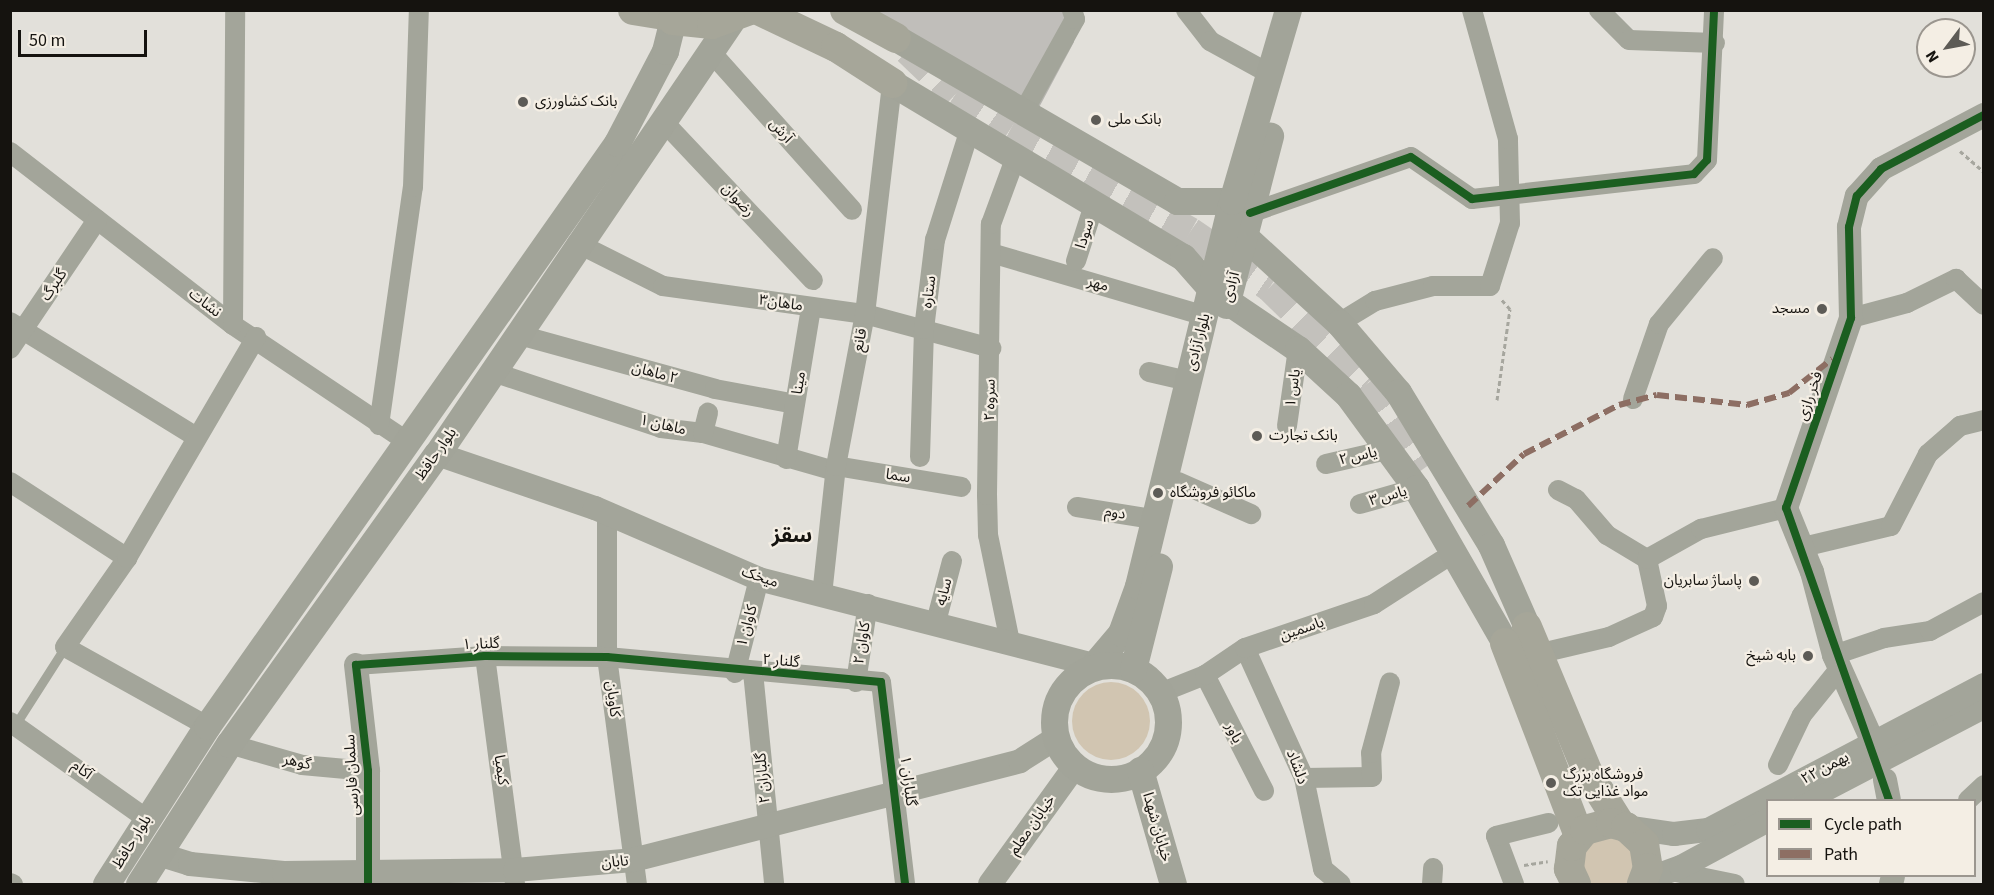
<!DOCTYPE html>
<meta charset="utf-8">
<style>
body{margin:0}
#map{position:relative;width:1994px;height:895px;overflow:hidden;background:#e2e0da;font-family:"Source Sans 3","Noto Sans Arabic",sans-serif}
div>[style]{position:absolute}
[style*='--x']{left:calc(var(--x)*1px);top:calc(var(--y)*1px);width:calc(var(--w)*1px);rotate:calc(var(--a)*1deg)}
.green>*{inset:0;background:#d1c5b1}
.round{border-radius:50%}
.shadow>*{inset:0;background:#0003}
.building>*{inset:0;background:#c0beba}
.primary-tunnel>*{height:30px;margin-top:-15px;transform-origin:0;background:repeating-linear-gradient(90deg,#c3c1bc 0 30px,transparent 0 45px)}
.path>*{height:3px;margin-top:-1.5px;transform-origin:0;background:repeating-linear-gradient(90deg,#a6a69e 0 4.5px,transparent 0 7.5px)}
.service>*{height:9px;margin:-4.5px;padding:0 4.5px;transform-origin:4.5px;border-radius:4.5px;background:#a3a59a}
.minor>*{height:20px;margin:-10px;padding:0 10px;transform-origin:10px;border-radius:10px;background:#a3a59a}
.tertiary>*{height:24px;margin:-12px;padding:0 12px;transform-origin:12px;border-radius:12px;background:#a3a59a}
.secondary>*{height:27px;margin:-13.5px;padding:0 13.5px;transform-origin:13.5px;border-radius:13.5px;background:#a2a499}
.secondary>.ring{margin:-13.5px;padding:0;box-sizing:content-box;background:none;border:27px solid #a2a499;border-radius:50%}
.primary>*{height:30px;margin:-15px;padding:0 15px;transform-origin:15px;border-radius:15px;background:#a6a699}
.quiet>*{height:6px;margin-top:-3px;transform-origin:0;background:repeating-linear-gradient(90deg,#8d6e63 0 12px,transparent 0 18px)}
.cycleway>*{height:8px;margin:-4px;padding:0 4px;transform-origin:4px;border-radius:4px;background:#1b5e20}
.dots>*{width:16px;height:16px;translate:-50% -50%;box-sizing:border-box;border:3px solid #f4eee4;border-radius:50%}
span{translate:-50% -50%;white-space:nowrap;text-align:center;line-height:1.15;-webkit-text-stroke:4.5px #f4eee4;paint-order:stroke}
.poi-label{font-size:15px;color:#15130f}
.left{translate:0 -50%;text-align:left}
.right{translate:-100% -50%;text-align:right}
.street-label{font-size:15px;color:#15130f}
.district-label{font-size:21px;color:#15130f;font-weight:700}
.frame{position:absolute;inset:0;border:12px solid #15130f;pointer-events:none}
.legend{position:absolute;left:1766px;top:799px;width:210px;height:78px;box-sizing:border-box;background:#f4eee4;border:2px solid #9b968f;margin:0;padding:8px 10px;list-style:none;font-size:18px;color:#15130f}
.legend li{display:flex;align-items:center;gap:12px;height:30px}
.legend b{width:30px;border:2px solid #9b968f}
.north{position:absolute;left:1916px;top:18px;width:60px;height:60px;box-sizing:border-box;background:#f4eee4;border:2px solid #9b968f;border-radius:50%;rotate:238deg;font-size:16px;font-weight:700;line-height:24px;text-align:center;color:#15130f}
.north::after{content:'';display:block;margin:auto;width:21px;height:27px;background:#5d5b56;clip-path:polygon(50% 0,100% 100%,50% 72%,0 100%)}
.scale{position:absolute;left:18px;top:30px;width:129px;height:27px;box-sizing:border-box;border:3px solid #15130f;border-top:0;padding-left:8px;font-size:18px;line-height:21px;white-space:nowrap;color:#15130f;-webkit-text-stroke:4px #f4eee4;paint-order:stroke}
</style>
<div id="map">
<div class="green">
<div class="round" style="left:1072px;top:682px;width:78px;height:78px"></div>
<div style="clip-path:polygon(1613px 834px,1635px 852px,1630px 884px,1585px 884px,1580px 851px,1586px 843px)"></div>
</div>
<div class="shadow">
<div style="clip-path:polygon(861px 10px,1065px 10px,1074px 42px,1035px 115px)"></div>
</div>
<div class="building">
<div style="clip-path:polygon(874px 10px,1061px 10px,1068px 27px,1027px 103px)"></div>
</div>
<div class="primary-tunnel">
<div style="--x:908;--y:50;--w:65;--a:43.8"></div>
<div style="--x:955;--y:95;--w:65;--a:34.4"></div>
<div style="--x:1009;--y:132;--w:207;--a:28.9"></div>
<div style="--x:1190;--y:232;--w:97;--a:34.5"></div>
<div style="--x:1270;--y:287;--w:137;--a:44.4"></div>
<div style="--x:1368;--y:383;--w:102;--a:54.1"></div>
</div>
<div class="path">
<div style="--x:1960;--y:151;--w:32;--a:41"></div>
<div style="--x:1497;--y:400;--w:92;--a:-81.9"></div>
<div style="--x:1510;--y:309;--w:13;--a:-132"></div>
<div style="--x:1524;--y:865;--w:24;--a:-9"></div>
</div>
<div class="service">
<div style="--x:17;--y:722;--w:89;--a:-57.4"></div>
</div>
<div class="minor">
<div style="--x:1186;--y:10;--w:39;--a:52"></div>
<div style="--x:1210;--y:41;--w:68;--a:28.8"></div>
<div style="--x:1599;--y:10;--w:42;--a:45"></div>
<div style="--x:1629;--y:40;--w:86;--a:2"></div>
<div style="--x:710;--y:51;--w:213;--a:48.2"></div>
<div style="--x:1024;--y:111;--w:105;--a:-61"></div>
<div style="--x:1075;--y:19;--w:9;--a:-108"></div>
<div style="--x:662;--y:120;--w:220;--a:46.7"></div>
<div style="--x:10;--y:152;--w:282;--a:37.8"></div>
<div style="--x:233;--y:325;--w:211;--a:33.8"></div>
<div style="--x:1250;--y:213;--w:170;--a:-19.2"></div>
<div style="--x:1411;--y:157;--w:74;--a:34.5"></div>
<div style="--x:1472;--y:199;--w:223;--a:-6.4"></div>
<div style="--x:1694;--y:174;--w:19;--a:-47"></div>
<div style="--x:1707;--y:160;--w:150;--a:-87.3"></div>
<div style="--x:577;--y:243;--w:96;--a:26.6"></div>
<div style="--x:663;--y:286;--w:204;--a:7.9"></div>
<div style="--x:865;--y:314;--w:131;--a:15.1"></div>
<div style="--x:991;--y:253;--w:223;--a:16.4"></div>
<div style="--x:1076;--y:261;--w:56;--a:-72.2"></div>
<div style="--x:1851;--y:318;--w:58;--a:-15"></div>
<div style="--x:1907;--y:303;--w:55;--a:-26.1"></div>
<div style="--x:1956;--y:279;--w:38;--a:43"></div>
<div style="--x:10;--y:322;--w:219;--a:31.7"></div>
<div style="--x:1339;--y:323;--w:42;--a:-31.4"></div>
<div style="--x:1375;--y:301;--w:60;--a:-14.5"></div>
<div style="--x:1433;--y:286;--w:57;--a:0"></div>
<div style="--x:1490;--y:286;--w:66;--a:-72.4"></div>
<div style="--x:1510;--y:223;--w:84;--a:-91.4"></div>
<div style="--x:1508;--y:139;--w:134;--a:-105.6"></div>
<div style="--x:233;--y:325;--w:315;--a:-89.6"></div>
<div style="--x:516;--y:334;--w:206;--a:15.4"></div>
<div style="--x:715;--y:389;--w:81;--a:10.6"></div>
<div style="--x:10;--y:349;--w:156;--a:-56"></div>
<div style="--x:493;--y:372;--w:177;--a:18.4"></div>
<div style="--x:661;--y:428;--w:42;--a:6.8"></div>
<div style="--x:703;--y:433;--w:137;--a:16.1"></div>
<div style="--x:1149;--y:372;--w:40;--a:13"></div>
<div style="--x:1633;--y:399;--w:79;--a:-70.9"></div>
<div style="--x:1659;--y:324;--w:85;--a:-50.7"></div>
<div style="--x:379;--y:425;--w:240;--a:-81.9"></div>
<div style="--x:413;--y:187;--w:177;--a:-88.1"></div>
<div style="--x:1287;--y:426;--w:78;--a:-81.9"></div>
<div style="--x:703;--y:433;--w:21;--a:-76"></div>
<div style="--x:920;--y:457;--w:128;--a:-88.2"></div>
<div style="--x:924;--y:329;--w:90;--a:-83"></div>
<div style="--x:935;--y:240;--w:113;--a:-72.5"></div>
<div style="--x:786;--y:459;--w:153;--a:-80.6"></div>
<div style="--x:1326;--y:464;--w:67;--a:-13"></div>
<div style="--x:836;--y:466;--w:127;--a:9.5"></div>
<div style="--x:10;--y:482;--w:140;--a:33"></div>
<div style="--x:1178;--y:482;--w:80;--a:23.7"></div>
<div style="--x:1558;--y:490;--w:20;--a:27"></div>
<div style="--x:1576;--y:499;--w:48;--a:49.3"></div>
<div style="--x:1607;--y:535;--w:47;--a:31"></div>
<div style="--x:1360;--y:504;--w:58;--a:-15.9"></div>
<div style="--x:1077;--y:507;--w:77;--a:9"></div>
<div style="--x:607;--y:512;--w:145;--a:90"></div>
<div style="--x:607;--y:657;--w:229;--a:82.5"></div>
<div style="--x:1803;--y:547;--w:90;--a:-13.4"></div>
<div style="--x:1891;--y:526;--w:81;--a:-62.8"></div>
<div style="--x:1928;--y:454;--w:43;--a:-41.2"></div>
<div style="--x:1960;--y:426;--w:25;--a:-14"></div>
<div style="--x:822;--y:595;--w:130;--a:-83.8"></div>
<div style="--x:836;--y:466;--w:155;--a:-79.2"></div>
<div style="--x:865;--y:314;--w:233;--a:-83.3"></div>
<div style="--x:936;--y:622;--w:63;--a:-75.3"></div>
<div style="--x:1010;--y:642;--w:109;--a:-101.6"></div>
<div style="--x:988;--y:535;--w:40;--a:-91.4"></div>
<div style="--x:987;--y:495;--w:271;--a:-89.2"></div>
<div style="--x:991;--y:224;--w:69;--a:-69.7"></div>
<div style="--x:1245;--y:648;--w:143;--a:65.6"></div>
<div style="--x:1304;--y:778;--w:93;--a:78.2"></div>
<div style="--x:1323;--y:869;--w:23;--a:40"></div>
<div style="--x:1537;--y:654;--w:74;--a:-13.3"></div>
<div style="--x:1609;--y:637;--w:48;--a:-24.4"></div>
<div style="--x:1653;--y:617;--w:12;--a:-70"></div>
<div style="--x:1657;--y:606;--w:48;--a:-102"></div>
<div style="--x:1647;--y:559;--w:62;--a:-29.1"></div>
<div style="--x:1701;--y:529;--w:88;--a:-13.9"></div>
<div style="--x:1834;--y:655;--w:53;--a:-18.8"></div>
<div style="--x:1884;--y:638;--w:47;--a:-8.7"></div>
<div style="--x:1930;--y:631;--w:61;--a:-28.2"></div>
<div style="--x:485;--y:656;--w:230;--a:82.5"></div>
<div style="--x:356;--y:665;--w:129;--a:-4"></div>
<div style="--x:485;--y:656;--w:122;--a:0.5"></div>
<div style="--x:607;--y:657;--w:275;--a:5.2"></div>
<div style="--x:881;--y:682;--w:203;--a:83.2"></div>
<div style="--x:753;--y:672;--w:213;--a:84.3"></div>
<div style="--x:735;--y:673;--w:97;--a:-75.7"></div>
<div style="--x:1205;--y:675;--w:130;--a:63"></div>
<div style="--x:856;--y:682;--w:79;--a:-81.3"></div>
<div style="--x:1160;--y:693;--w:48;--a:-21.8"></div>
<div style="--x:1205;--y:675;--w:48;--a:-34"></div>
<div style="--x:1245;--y:648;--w:136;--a:-18.8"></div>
<div style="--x:1374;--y:604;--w:80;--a:-32.7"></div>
<div style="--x:10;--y:722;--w:168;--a:35.3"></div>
<div style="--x:207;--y:726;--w:162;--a:-150.9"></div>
<div style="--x:65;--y:647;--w:108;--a:-55.1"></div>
<div style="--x:127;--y:558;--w:256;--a:-59.7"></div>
<div style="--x:229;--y:744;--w:76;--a:16"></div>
<div style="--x:302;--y:765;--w:66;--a:5.2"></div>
<div style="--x:1778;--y:765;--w:55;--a:-64.4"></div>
<div style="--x:1802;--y:715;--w:60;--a:-51"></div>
<div style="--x:1304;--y:778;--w:68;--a:-0.8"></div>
<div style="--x:1372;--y:777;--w:24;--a:-92"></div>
<div style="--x:1371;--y:753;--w:73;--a:-75"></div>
<div style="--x:1968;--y:800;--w:22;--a:-43"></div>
<div style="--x:1671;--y:871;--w:65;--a:11.5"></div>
<div style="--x:10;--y:883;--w:3;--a:18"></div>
<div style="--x:1432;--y:884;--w:16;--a:-86"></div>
<div style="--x:1514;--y:884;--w:51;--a:-110.6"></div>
<div style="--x:1496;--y:836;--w:54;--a:-14"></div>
</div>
<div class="tertiary">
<div style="--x:437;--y:454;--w:167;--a:18.9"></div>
<div style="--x:595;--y:508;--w:179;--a:23.4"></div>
<div style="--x:759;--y:579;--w:346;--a:14.4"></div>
<div style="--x:356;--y:665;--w:107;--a:83.5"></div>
<div style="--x:368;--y:771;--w:113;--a:90"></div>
<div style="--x:1872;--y:740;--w:93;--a:-114.1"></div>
<div style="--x:1834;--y:655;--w:86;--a:-104.8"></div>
<div style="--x:1812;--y:572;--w:69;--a:-112.1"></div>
<div style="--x:1786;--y:508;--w:201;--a:-71.1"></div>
<div style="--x:1851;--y:318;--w:91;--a:-91.3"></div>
<div style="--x:1849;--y:227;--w:32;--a:-76"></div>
<div style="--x:1857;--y:196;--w:36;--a:-48"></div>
<div style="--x:1881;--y:169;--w:116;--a:-27.7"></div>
<div style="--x:1885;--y:780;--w:20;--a:79"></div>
<div style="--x:1805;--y:800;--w:202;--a:-27.5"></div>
<div style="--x:1626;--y:827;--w:49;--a:8.3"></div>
<div style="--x:1674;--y:834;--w:34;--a:-7"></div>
<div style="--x:1708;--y:830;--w:312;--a:-27.7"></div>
<div style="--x:158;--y:854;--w:34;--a:17"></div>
<div style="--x:190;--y:864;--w:94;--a:5.5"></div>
<div style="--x:284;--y:873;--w:231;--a:-0.7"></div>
<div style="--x:515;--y:870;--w:118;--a:-4.8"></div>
<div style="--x:633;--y:860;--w:399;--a:-14.3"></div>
<div style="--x:1020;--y:761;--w:43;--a:-32.6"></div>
<div style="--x:1645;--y:880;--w:38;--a:-20"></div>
<div style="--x:1681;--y:867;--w:99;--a:-28.4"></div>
<div style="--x:990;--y:884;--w:145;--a:-54.2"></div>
<div style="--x:1891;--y:884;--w:8;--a:-76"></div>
</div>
<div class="secondary">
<div style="--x:896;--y:38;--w:325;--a:30.1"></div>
<div style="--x:1177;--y:201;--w:55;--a:0"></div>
<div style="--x:892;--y:83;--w:339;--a:30.9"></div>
<div style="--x:1183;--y:257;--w:44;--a:48.7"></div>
<div style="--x:1244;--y:236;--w:129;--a:42.5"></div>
<div style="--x:1339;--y:323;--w:91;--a:49.5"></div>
<div style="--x:1398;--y:392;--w:179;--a:58.7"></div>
<div style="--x:1491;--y:545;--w:90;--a:66.3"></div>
<div style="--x:1227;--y:301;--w:86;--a:34.1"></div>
<div style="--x:1298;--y:349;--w:68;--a:42.6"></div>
<div style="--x:1348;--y:395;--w:115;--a:53.8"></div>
<div style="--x:1416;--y:488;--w:179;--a:60.1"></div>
<div style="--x:1226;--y:305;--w:175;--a:-75.4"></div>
<div style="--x:1094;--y:665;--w:42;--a:-49.8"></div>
<div style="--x:1121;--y:633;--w:50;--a:-70.1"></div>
<div style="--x:1138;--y:586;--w:396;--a:-76.3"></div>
<div style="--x:1232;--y:201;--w:199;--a:-73.7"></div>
<div class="ring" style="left:1054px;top:665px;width:87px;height:87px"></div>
<div style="--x:1133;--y:669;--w:106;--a:-75.8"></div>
<div style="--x:1140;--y:770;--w:119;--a:73.9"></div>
<div style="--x:106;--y:884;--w:188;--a:-57.4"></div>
<div style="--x:207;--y:726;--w:713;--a:-54.88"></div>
<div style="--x:617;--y:143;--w:104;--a:-62.4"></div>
<div style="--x:665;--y:51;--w:32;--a:-76"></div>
<div style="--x:139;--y:884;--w:166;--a:-57.3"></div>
<div style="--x:229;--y:744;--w:357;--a:-54.4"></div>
<div style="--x:437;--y:454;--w:523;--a:-55.82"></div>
</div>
<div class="primary">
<div style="--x:633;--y:10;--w:33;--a:9"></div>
<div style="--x:663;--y:10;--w:14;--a:45"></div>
<div style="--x:673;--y:20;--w:39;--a:6"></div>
<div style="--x:712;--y:24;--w:40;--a:-20.2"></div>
<div style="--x:758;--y:10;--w:86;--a:25.4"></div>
<div style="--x:836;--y:47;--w:67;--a:32.7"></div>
<div style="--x:845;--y:10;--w:58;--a:28.8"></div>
<div style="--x:1527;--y:627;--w:158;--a:67.3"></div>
<div style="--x:1588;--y:773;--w:60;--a:57.9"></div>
<div style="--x:1505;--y:643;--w:207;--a:69"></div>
<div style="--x:1576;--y:884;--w:17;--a:-115"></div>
<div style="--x:1569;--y:869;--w:23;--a:-83"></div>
<div style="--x:1572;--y:846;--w:21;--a:-51"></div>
<div style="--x:1585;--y:830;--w:27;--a:-15"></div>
<div style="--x:1611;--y:823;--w:16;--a:15"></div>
<div style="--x:1626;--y:827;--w:25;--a:43"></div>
<div style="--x:1644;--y:844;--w:24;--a:81"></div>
<div style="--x:1648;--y:868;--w:17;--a:111"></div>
</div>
<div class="quiet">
<div style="--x:1468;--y:506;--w:76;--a:-42.9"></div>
<div style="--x:1524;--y:454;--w:107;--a:-27.3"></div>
<div style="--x:1619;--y:405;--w:39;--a:-15"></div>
<div style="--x:1657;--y:395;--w:91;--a:6.3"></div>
<div style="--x:1747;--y:405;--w:44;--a:-15.9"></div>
<div style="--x:1789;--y:393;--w:55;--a:-38.3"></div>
</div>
<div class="cycleway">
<div style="--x:1250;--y:213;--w:170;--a:-19.2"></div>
<div style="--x:1411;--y:157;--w:74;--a:34.5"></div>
<div style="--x:1472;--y:199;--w:223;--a:-6.4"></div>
<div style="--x:1694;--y:174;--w:19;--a:-47"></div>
<div style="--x:1707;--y:160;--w:150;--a:-87.3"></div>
<div style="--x:1889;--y:800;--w:310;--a:-109.4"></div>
<div style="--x:1786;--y:508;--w:201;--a:-71.1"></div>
<div style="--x:1851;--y:318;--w:91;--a:-91.3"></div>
<div style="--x:1849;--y:227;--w:32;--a:-76"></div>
<div style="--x:1857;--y:196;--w:36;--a:-48"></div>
<div style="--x:1881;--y:169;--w:116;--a:-27.7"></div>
<div style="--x:368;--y:884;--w:113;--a:-90"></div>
<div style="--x:368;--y:771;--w:107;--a:-96.5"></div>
<div style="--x:356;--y:665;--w:129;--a:-4"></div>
<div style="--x:485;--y:656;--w:122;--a:0.5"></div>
<div style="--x:607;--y:657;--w:275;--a:5.2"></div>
<div style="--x:881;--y:682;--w:203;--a:83.2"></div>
</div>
<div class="dots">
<div style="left:523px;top:102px;background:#5d5b56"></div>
<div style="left:1096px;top:120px;background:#5d5b56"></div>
<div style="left:1822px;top:309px;background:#5d5b56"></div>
<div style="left:1257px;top:436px;background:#5d5b56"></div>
<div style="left:1158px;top:493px;background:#5d5b56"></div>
<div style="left:1754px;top:581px;background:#5d5b56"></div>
<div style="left:1808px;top:656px;background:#5d5b56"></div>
<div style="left:1551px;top:783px;background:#5d5b56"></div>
</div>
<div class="poi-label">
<span class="left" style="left:535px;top:102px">بانک کشاورزی</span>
<span class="left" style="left:1108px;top:120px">بانک ملی</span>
<span class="right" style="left:1810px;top:309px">مسجد</span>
<span class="left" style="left:1269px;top:436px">بانک تجارت</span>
<span class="left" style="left:1170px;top:493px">ماکائو فروشگاه</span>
<span class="right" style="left:1742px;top:581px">پاساژ سابریان</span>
<span class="right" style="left:1796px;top:656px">بابه شیخ</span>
<span class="left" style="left:1563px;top:783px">فروشگاه بزرگ<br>مواد غذایی تک</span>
</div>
<div class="street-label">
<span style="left:781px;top:131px;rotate:48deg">آرش</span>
<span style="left:738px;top:200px;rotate:47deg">رضوان</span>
<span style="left:1085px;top:234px;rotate:-72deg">سودا</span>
<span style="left:1098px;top:284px;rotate:16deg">مهر</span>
<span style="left:54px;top:285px;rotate:-56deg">گلبرگ</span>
<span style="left:1231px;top:287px;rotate:-75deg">آزادی</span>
<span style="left:929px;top:292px;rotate:-83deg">ستاره</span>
<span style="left:205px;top:303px;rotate:38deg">نشات</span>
<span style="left:781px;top:303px;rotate:8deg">ماهان۳</span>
<span style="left:860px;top:340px;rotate:-79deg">قانع</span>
<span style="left:1198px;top:342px;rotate:-75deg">بلوار آزادی</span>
<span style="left:655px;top:373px;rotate:15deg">٢ ماهان</span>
<span style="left:799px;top:383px;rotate:-81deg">مینا</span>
<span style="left:1293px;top:388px;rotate:-82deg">یاس ۱</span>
<span style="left:1810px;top:396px;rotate:-71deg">فخر رازی</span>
<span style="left:990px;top:400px;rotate:-89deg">سروه ۲</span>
<span style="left:663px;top:425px;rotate:13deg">ماهان ۱</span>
<span style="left:436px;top:454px;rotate:-55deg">بلوار حافظ</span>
<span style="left:1358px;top:456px;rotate:-13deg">یاس ۲</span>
<span style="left:898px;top:476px;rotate:9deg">سما</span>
<span style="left:1388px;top:496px;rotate:-16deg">یاس ۳</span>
<span style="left:1115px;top:513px;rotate:9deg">دوم</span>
<span style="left:760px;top:577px;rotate:19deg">میخک</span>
<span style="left:944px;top:592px;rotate:-76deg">سایه</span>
<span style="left:747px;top:626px;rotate:-75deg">کاوان ۱</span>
<span style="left:1302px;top:629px;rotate:-19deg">یاسمین</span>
<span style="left:862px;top:643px;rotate:-81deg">کاوان ۲</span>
<span style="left:481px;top:644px;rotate:-2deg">گلنار ۱</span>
<span style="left:781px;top:661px;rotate:5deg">گلنار ۲</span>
<span style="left:613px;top:699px;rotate:83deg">کاویان</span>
<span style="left:1234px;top:733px;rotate:63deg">یاور</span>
<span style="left:297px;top:762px;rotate:12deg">گوهر</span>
<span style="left:1297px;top:767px;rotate:69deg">دلشاد</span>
<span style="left:1825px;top:768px;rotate:-28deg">۲۲ بهمن</span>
<span style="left:82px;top:770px;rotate:37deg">آکام</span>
<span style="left:501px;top:770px;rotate:82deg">کیمیا</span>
<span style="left:352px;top:775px;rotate:-93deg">سلمان فارسی</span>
<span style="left:763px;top:778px;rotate:-95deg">گلباران ۲</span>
<span style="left:908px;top:781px;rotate:83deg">گلباران ۱</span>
<span style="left:1032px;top:825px;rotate:-55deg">خیابان معلم</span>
<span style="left:1157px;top:827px;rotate:74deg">خیابان شهدا</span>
<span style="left:132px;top:842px;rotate:-58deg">بلوار حافظ</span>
<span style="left:615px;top:862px;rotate:-5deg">تابان</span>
</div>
<div class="district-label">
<span style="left:792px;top:535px">سقز</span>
</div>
<div class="frame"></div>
<ul class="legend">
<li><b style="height:8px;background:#1b5e20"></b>Cycle path</li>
<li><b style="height:8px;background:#8d6e63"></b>Path</li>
</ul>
<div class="north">N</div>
<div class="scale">50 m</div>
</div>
